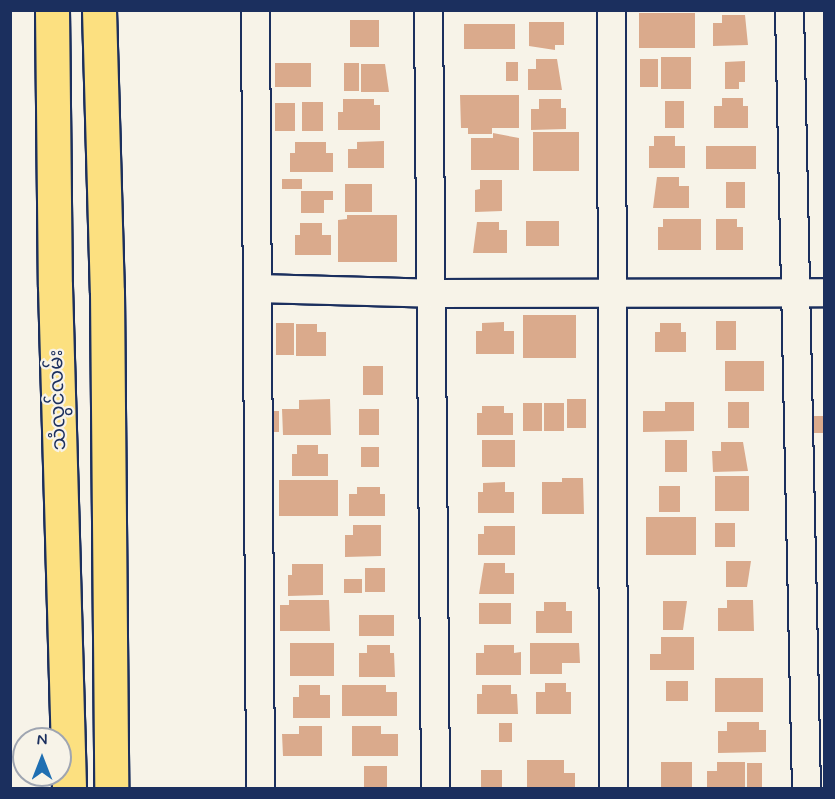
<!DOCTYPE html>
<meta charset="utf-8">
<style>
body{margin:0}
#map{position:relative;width:835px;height:799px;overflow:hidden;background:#f7f3e8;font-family:Mynerve,"Noto Sans Myanmar",sans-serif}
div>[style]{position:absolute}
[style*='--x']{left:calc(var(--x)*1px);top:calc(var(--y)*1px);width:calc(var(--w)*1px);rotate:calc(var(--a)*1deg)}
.building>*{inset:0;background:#daaa8c;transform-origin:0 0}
.roads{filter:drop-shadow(2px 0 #1b2f5e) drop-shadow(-2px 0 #1b2f5e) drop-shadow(0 2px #1b2f5e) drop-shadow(0 -2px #1b2f5e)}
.minor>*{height:27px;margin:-13.5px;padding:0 13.5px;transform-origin:13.5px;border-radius:13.5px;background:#f7f3e8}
.primary>*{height:33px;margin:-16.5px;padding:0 16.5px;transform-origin:16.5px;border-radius:16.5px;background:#fce080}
span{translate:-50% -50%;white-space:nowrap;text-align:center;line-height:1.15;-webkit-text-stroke:4.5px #f7f3e8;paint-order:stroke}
.street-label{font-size:20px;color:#1b2f5e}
.frame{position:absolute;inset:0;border:12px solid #1b2f5e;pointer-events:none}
.north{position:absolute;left:12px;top:727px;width:60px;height:60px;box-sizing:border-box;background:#f7f3e8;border:2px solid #9fa5b1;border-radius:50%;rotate:0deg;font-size:16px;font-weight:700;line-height:24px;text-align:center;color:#1b2f5e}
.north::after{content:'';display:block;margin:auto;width:21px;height:27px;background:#1f6fb2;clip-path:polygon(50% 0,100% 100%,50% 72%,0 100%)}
</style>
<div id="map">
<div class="building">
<div style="left:639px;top:13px;width:56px;height:35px"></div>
<div style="clip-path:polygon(722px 15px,745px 15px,748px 45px,713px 46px,713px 23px,722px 23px)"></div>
<div style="left:350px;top:20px;width:29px;height:27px"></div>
<div style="clip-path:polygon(529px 22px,564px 22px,564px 45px,555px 45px,555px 50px,529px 46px)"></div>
<div style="left:464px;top:24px;width:51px;height:25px"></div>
<div style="left:691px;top:57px;width:32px;height:30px;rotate:90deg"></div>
<div style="clip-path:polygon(536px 59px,557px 59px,562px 90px,528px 90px,528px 69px,536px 69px)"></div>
<div style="left:640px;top:59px;width:18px;height:28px"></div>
<div style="clip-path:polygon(745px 61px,745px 82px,739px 82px,739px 89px,725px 89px,725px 62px)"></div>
<div style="left:506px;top:62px;width:12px;height:19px"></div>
<div style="left:275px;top:63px;width:36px;height:24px"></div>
<div style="left:344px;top:63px;width:15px;height:28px"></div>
<div style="clip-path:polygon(361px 64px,385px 64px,389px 92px,361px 92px)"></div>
<div style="clip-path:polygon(460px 95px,519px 95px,519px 128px,492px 128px,492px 134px,468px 134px,468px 128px,461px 128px)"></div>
<div style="clip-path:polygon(722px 98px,743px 98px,743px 106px,748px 106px,748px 128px,714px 128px,714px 106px,722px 106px)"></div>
<div style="clip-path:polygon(343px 99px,374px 99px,374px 105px,380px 105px,380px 130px,338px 130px,338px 112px,343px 112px)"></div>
<div style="clip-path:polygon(539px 99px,561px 99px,561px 108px,566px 108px,566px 129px,531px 130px,531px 109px,539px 109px)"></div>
<div style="left:665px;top:101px;width:19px;height:27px"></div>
<div style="left:302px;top:102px;width:21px;height:29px"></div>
<div style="left:275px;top:103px;width:20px;height:28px"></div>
<div style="left:579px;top:132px;width:39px;height:46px;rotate:90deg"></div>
<div style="clip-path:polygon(493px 133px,519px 138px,519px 170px,471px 170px,471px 138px,493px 138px)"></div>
<div style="clip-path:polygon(654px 136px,675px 136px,675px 146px,685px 146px,685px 168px,649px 168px,649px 146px,654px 146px)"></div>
<div style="clip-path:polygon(384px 141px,384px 168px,348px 168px,348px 149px,357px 149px,357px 142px)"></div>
<div style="clip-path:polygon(295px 142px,326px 142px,326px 153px,333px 153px,333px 172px,290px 172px,290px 153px,295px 153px)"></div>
<div style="left:706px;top:146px;width:50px;height:23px"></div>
<div style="clip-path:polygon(657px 177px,679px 177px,679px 186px,689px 186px,689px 208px,653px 208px)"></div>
<div style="left:282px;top:179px;width:20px;height:10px"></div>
<div style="clip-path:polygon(480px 180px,502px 180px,502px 211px,475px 212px,475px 190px,480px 189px)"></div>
<div style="left:726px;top:182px;width:19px;height:26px"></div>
<div style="left:345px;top:184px;width:27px;height:28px"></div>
<div style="clip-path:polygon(301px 191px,333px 191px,333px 200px,324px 200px,324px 213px,301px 213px)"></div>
<div style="clip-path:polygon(347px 215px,397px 215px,397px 262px,338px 262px,338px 220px,347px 219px)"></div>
<div style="clip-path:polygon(663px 219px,701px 219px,701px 250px,658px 250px,658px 227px,663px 227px)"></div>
<div style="clip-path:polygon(716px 219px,737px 219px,737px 227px,743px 227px,743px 250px,716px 250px)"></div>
<div style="left:526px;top:221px;width:33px;height:25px"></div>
<div style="clip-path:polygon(477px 222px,499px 222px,499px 230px,507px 230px,507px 253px,473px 253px)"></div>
<div style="clip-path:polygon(300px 223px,322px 223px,322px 235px,331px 235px,331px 255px,295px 255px,295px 235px,300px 235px)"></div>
<div style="left:523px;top:315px;width:53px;height:43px"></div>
<div style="left:716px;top:321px;width:20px;height:29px"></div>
<div style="clip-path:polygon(504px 322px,504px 331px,514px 331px,514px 354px,476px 354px,476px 331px,482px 331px,482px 323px)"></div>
<div style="left:276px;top:323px;width:18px;height:32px"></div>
<div style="clip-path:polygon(660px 323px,681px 323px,681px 332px,686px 332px,686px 352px,655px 352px,655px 332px,660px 332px)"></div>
<div style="clip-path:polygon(296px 324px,317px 324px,317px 332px,326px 332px,326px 356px,296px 356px)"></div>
<div style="left:725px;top:361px;width:39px;height:30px"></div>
<div style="left:363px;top:366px;width:20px;height:29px"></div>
<div style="clip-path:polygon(330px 399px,331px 435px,283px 435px,282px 409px,299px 409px,299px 400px)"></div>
<div style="left:567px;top:399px;width:19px;height:29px"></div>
<div style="clip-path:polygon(665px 402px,694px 402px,694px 431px,643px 432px,643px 411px,665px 411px)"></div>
<div style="left:728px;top:402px;width:21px;height:26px"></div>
<div style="left:523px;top:403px;width:19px;height:28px"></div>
<div style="left:544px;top:403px;width:20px;height:28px"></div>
<div style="clip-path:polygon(482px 406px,504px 406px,504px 413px,513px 413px,513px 435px,477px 435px,477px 413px,482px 413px)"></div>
<div style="left:359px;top:409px;width:20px;height:26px"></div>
<div style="left:266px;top:411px;width:13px;height:21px"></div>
<div style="left:811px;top:416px;width:13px;height:17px"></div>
<div style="left:482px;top:440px;width:33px;height:27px"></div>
<div style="left:665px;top:440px;width:22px;height:32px"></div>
<div style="clip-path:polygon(721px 442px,743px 442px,748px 471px,713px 472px,712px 451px,721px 451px)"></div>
<div style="clip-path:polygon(297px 445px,318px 445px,318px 454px,328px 454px,328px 476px,292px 476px,292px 454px,297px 454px)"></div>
<div style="left:361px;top:447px;width:18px;height:20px"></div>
<div style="left:715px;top:476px;width:34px;height:35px"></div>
<div style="clip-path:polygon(562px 478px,583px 478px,584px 514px,542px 514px,542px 482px,562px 482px)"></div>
<div style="left:279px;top:480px;width:59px;height:36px"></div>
<div style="clip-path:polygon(505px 482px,505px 492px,514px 492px,514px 513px,478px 513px,478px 492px,483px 492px,483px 483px)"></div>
<div style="left:659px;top:486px;width:21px;height:26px"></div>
<div style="clip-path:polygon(357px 487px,380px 487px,380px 494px,385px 494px,385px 516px,349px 516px,349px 494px,357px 494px)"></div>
<div style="left:646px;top:517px;width:50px;height:38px"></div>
<div style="left:715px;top:523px;width:20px;height:24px"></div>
<div style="clip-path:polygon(353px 525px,381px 525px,381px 556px,345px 557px,345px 535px,353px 535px)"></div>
<div style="clip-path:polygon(484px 526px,515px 526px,515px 555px,478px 555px,478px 534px,484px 534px)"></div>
<div style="clip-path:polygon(726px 561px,751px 561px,747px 587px,726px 587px)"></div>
<div style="clip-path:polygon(484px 563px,505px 563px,505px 573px,514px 573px,514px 594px,479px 594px)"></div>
<div style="clip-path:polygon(292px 564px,323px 564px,323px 595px,288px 596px,288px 575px,292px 575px)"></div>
<div style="left:365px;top:568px;width:20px;height:24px"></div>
<div style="left:344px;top:579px;width:18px;height:14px"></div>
<div style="clip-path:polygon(289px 600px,329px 600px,330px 631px,280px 631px,280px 605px,289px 605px)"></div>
<div style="clip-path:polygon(727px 600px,753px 600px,754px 631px,718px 631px,718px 608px,727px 608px)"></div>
<div style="clip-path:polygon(663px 601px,687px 601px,683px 630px,663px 630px)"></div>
<div style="clip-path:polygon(544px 602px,566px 602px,566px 611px,572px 611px,572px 633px,536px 633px,536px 611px,544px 611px)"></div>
<div style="left:479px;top:603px;width:32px;height:21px"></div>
<div style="left:359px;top:615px;width:35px;height:21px"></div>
<div style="clip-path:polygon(661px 637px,694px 637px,694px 670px,650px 670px,650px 654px,661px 654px)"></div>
<div style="left:290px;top:643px;width:44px;height:33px"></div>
<div style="clip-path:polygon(530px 643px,579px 643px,580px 663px,562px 663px,562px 674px,530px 674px)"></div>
<div style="clip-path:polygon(367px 645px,390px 645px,390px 653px,394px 653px,395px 677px,359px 677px,359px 653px,367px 653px)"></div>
<div style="clip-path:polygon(484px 645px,514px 645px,514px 653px,521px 652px,521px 675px,476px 675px,476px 653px,484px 653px)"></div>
<div style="left:715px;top:678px;width:48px;height:34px"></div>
<div style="left:666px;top:681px;width:22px;height:20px"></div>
<div style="clip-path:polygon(545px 683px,566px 683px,566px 692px,571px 692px,571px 714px,536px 714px,536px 692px,545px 692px)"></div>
<div style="clip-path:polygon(299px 685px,320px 685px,320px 695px,330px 695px,330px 718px,293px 718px,293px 697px,299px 697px)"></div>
<div style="clip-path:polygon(342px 685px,386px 685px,386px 692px,397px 692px,397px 716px,342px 716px)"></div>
<div style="clip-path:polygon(482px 685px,511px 685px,511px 694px,517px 694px,518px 714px,477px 714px,477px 694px,482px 694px)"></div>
<div style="clip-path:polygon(727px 722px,759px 722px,759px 730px,766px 730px,766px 752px,718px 753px,718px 731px,727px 731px)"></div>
<div style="left:499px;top:723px;width:13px;height:19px"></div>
<div style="clip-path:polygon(299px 726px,322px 726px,322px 756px,283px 756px,282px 734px,299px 734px)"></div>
<div style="clip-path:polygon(352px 726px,381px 726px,381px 734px,398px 734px,398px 756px,352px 756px)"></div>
<div style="clip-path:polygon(527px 760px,564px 760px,564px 773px,575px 773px,575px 788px,527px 788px)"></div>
<div style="left:692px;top:762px;width:26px;height:31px;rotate:90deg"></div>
<div style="clip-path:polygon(717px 762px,745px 762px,745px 788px,707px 788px,707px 771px,717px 771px)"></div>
<div style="left:747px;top:763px;width:15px;height:25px"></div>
<div style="left:364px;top:766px;width:23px;height:22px"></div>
<div style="left:481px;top:770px;width:21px;height:18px"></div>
</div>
<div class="roads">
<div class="minor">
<div style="--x:255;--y:10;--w:778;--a:89.63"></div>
<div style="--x:428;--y:10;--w:778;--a:89.48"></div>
<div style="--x:611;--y:10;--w:778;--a:89.85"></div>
<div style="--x:789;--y:10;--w:778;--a:88.75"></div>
<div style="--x:257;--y:288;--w:174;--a:1.6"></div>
<div style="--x:431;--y:293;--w:393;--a:-0.1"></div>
</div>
<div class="primary">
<div style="--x:52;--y:10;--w:276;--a:89.4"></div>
<div style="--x:55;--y:286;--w:502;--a:88.4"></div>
<div style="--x:99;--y:10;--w:282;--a:88.4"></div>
<div style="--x:107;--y:292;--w:496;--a:89.5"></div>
</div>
</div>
<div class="street-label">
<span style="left:58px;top:400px;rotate:-92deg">သံလွင်လမ်း</span>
</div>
<div class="frame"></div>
<div class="north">N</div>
</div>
